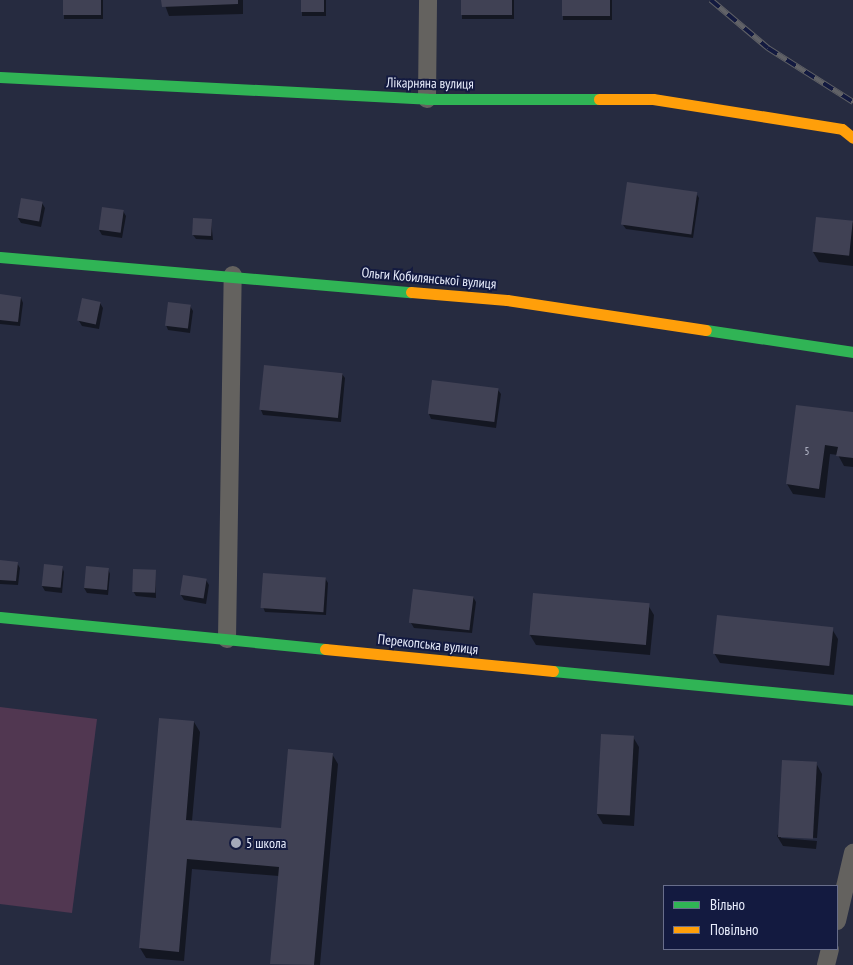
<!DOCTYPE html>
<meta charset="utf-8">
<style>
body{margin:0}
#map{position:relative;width:853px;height:965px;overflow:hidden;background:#262b40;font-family:"PT Sans Narrow",sans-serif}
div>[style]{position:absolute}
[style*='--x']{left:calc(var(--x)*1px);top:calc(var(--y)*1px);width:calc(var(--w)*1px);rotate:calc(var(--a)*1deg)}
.green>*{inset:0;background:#513751}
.shadow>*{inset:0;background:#0007;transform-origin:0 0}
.building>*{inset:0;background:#404154;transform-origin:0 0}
.street>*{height:18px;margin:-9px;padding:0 9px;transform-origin:9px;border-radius:9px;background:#64625f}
.fast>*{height:11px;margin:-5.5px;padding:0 5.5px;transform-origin:5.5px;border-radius:5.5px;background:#30b455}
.slow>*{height:11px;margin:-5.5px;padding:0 5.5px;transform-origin:5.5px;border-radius:5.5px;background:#ff9f0a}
.rail>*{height:5.5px;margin-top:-2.75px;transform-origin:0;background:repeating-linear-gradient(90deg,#131a40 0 11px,#616267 0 22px);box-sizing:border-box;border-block:1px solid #616267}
.dots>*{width:14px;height:14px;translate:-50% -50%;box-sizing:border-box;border:2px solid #131a40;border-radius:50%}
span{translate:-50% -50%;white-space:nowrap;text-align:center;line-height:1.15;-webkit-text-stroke:4px #131a40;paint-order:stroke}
.number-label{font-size:11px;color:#bec2d2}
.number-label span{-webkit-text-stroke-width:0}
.street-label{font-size:14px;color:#e8edfc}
.poi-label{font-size:14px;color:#e8edfc}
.left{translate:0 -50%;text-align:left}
.legend{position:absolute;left:663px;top:885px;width:175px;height:65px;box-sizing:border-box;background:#131a40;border:1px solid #686e8b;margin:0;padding:6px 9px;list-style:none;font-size:15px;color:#e8edfc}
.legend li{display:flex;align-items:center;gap:10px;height:25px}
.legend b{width:25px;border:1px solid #686e8b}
</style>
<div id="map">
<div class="green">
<div style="clip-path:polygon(0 707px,97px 719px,72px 913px,0 904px)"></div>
</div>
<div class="shadow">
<div style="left:64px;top:0;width:39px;height:19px"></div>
<div style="clip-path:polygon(163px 0,243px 0,243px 14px,169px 16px)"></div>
<div style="left:302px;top:0;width:24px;height:16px"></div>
<div style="left:462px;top:0;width:52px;height:19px"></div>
<div style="left:563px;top:0;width:49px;height:20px"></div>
<div style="clip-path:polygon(696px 193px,699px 198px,693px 238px,626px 229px,623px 225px)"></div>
<div style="clip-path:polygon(42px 203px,45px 208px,41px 227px,21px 223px,18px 218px)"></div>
<div style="clip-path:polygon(123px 211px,126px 216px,122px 238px,102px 235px,99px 230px)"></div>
<div style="clip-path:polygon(211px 220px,213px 240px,196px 239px,193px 235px)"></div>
<div style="clip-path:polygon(853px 222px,853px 266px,819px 262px,813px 252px)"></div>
<div style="clip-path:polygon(0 295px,21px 298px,23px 303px,20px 326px,0 324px)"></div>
<div style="clip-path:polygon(100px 303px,103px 308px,99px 329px,82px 326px,79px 321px)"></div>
<div style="clip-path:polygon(190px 306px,193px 311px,190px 333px,168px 330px,166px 325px)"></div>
<div style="clip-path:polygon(265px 366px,342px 374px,345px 378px,341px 422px,263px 415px,261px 410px)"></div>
<div style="clip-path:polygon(433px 381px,498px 390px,501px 394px,496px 428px,431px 419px,429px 414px)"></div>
<div style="clip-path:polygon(853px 414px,853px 467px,844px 466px,838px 455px,830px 454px,825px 498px,793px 494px,787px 484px)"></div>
<div style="clip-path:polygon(0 561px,17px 563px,20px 568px,18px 585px,0 584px)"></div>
<div style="clip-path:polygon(62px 567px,64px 572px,62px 593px,45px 591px,42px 586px)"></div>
<div style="clip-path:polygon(108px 569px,110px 574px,108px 595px,87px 593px,84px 588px)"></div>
<div style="clip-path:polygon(155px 571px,156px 598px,136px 596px,133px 591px)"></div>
<div style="clip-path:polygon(325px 578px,328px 583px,326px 615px,265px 612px,263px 607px)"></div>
<div style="clip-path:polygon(206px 580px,209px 585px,206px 604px,184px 600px,181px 595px)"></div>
<div style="clip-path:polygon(473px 597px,476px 602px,472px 633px,414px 628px,411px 623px)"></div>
<div style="clip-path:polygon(648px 605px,654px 615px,650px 655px,536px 645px,530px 635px)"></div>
<div style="clip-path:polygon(832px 629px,838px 639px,834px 675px,720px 663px,714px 653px)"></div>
<div style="clip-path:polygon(194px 722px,200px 732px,192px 821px,282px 829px,332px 754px,338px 764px,320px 965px,271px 963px,279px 876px,192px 869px,184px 961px,146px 958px,140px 948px)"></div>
<div style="clip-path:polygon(633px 737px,639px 747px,634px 826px,603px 824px,597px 814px)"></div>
<div style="clip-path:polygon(816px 763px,822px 774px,817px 838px,781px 836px,781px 838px,817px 841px,816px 849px,783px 846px,777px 836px)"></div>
</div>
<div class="building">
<div style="left:63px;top:0;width:38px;height:15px"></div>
<div style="clip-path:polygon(161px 0,238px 0,238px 4px,162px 7px)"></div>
<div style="left:301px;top:0;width:23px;height:12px"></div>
<div style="left:461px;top:0;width:51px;height:15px"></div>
<div style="left:562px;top:0;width:48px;height:16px"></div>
<div style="left:627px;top:182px;width:71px;height:43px;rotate:8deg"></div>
<div style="left:21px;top:198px;width:22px;height:20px;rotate:10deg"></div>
<div style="left:102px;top:207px;width:22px;height:23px;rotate:8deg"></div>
<div style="left:816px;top:217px;width:37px;height:35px;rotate:6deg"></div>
<div style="left:193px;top:218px;width:19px;height:17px;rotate:3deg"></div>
<div style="clip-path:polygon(0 294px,21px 297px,18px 322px,0 320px)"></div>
<div style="left:82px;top:298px;width:19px;height:23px;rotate:12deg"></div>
<div style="left:168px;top:302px;width:23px;height:24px;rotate:7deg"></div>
<div style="left:264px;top:365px;width:79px;height:45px;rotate:6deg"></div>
<div style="left:432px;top:380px;width:67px;height:34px;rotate:7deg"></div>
<div style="clip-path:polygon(796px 405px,853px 412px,853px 458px,836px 456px,838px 447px,825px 445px,819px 489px,786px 484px)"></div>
<div style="clip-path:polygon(0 560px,18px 562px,16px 581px,0 580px)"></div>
<div style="left:44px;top:564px;width:19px;height:22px;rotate:6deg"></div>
<div style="left:86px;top:566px;width:23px;height:22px;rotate:5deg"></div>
<div style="left:133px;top:569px;width:23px;height:23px;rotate:2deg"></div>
<div style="left:263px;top:573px;width:63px;height:35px;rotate:4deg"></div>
<div style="left:183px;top:575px;width:24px;height:20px;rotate:9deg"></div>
<div style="left:413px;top:589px;width:61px;height:34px;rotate:7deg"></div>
<div style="left:533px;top:593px;width:117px;height:42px;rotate:5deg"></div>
<div style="left:717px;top:615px;width:117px;height:39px;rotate:6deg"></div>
<div style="clip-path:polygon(159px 718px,194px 721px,186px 820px,281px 828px,288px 749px,333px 753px,314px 965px,270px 964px,279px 867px,187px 859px,179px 952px,139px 948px)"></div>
<div style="left:601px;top:734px;width:33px;height:80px;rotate:3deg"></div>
<div style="left:782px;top:760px;width:35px;height:77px;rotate:3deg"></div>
</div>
<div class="street">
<div style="--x:427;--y:99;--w:99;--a:-89.4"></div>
<div style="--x:227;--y:639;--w:364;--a:-89.1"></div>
<div style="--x:837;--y:921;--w:70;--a:-76.8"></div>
<div style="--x:826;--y:965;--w:16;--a:-76"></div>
</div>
<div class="fast">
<div style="--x:0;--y:77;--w:428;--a:2.9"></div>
<div style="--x:427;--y:99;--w:172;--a:0"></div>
<div style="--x:0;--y:257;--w:412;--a:4.9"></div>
<div style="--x:706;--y:330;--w:149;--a:8.5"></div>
<div style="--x:0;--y:617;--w:327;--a:5.6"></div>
<div style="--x:553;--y:671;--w:301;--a:5.5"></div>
</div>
<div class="slow">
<div style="--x:599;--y:99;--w:54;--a:0"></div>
<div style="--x:653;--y:99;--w:191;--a:9"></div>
<div style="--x:842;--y:129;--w:14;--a:39"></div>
<div style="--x:411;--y:292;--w:96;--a:4.8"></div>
<div style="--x:507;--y:300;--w:201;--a:8.6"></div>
<div style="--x:325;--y:649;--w:229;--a:5.5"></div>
</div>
<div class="rail">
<div style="--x:711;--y:0;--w:75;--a:40.1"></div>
<div style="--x:768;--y:48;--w:101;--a:32.4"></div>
</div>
<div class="dots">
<div style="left:236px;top:843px;background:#a4a9ba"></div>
</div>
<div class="number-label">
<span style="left:807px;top:451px">5</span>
</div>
<div class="street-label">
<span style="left:430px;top:83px;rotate:1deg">Лікарняна вулиця</span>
<span style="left:429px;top:278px;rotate:5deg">Ольги Кобилянської вулиця</span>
<span style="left:428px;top:644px;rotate:6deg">Перекопська вулиця</span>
</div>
<div class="poi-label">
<span class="left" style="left:246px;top:843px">5 школа</span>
</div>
<ul class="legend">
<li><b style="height:6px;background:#30b455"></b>Вільно</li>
<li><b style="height:6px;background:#ff9f0a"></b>Повільно</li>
</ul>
</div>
